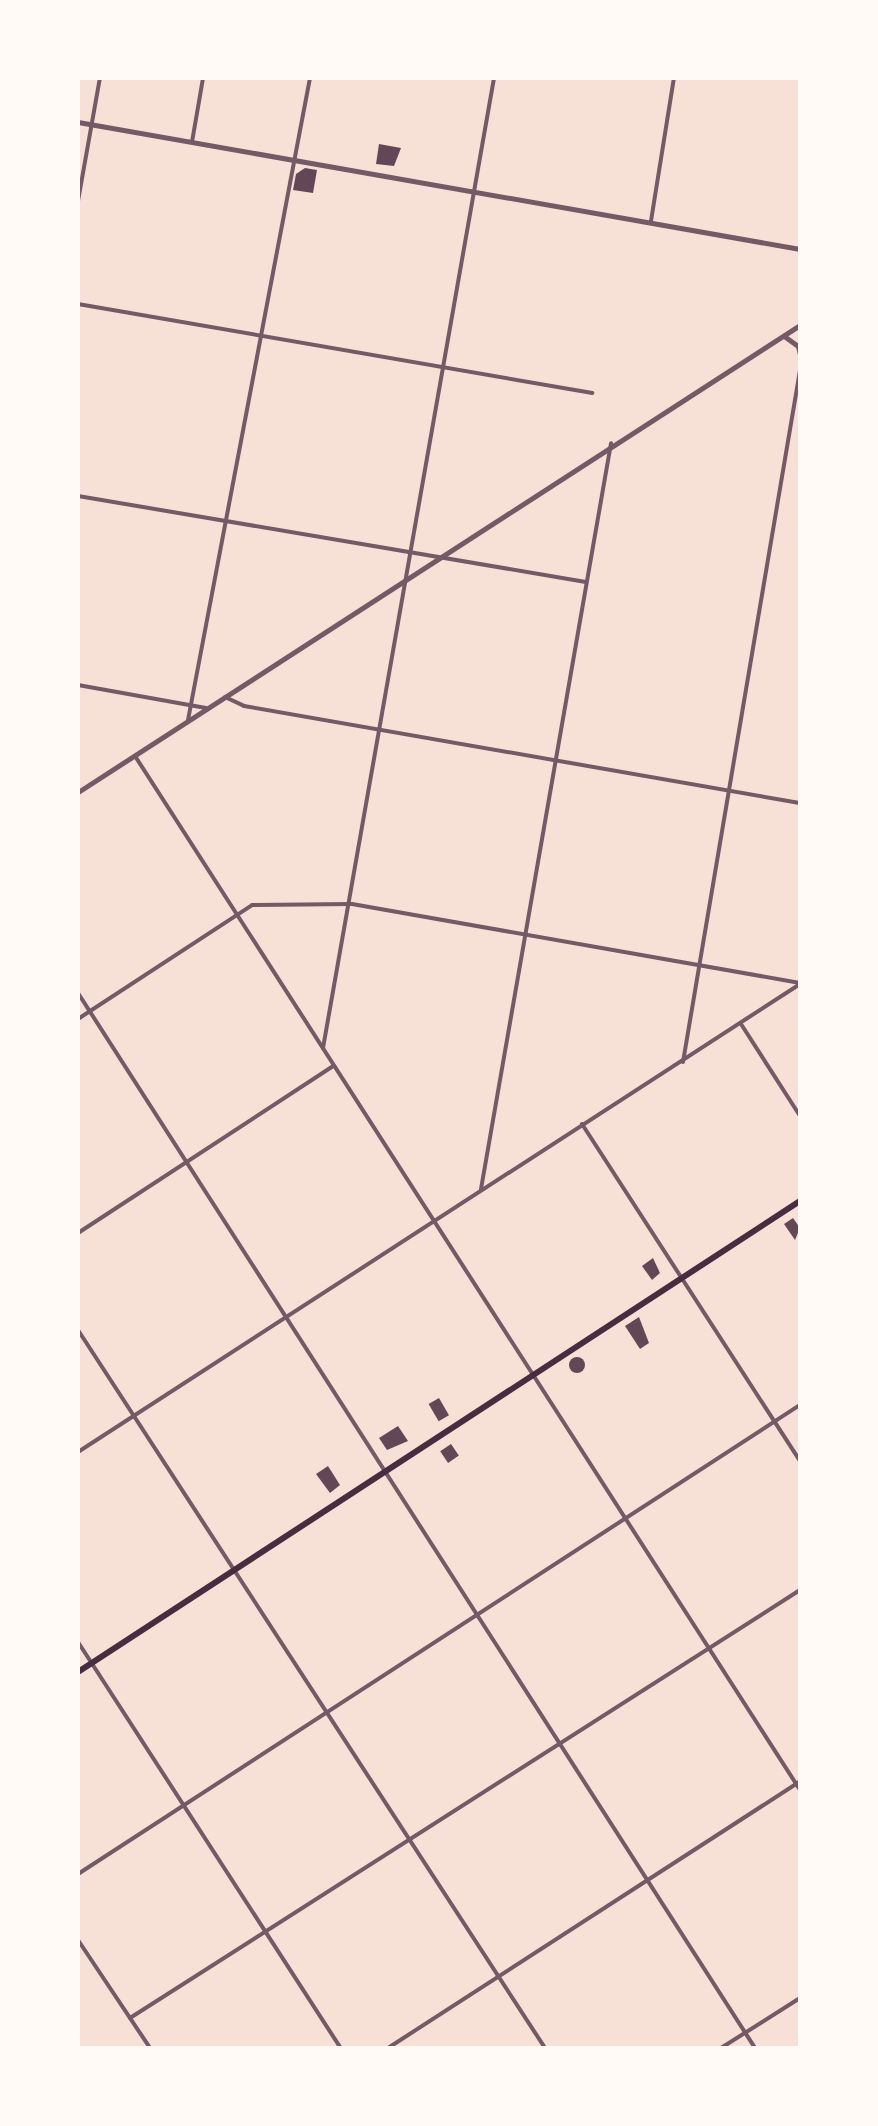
<!DOCTYPE html>
<style>
body{margin:0}
#map{position:relative;width:878px;height:2126px;overflow:hidden;background:#f7e1d7;font-family:"Noto Sans",sans-serif}
div>[style]{position:absolute}
[style*='--x']{left:calc(var(--x)*1px);top:calc(var(--y)*1px);width:calc(var(--w)*1px);rotate:calc(var(--a)*1deg)}
.building>*{inset:0;background:#644757;transform-origin:0 0}
.round{border-radius:50%}
.minor>*{height:4px;margin:-2px;padding:0 2px;transform-origin:2px;border-radius:2px;background:#755966}
.tertiary>*{height:5px;margin:-2.5px;padding:0 2.5px;transform-origin:2.5px;border-radius:2.5px;background:#755966}
.secondary>*{height:6px;margin:-3px;padding:0 3px;transform-origin:3px;border-radius:3px;background:#4a2c40}
span{translate:-50% -50%;white-space:nowrap;text-align:center;line-height:1.15;-webkit-text-stroke:6px #fffaf5;paint-order:stroke}
.frame{position:absolute;inset:0;border:80px solid #fffaf5;pointer-events:none}
</style>
<div id="map">
<div class="building">
<div style="clip-path:polygon(379px 144px,401px 148px,394px 166px,376px 164px)"></div>
<div style="clip-path:polygon(305px 168px,317px 170px,313px 193px,293px 190px,296px 174px)"></div>
<div style="clip-path:polygon(793px 1218px,800px 1228px,795px 1240px,784px 1224px)"></div>
<div style="clip-path:polygon(653px 1258px,660px 1273px,652px 1280px,642px 1266px)"></div>
<div style="clip-path:polygon(639px 1317px,649px 1343px,640px 1349px,625px 1326px)"></div>
<div class="round" style="left:569px;top:1357px;width:16px;height:16px"></div>
<div style="left:439px;top:1398px;width:20px;height:12px;rotate:60deg"></div>
<div style="clip-path:polygon(398px 1426px,408px 1441px,387px 1450px,379px 1438px)"></div>
<div style="left:451px;top:1444px;width:14px;height:13px;rotate:56deg"></div>
<div style="clip-path:polygon(328px 1466px,340px 1485px,330px 1493px,316px 1474px)"></div>
</div>
<div class="minor">
<div style="--x:192;--y:142;--w:65;--a:-80.2"></div>
<div style="--x:78;--y:201;--w:125;--a:-79.9"></div>
<div style="--x:651;--y:221;--w:145;--a:-80.9"></div>
<div style="--x:78;--y:304;--w:522;--a:9.82"></div>
<div style="--x:78;--y:496;--w:515;--a:9.61"></div>
<div style="--x:78;--y:685;--w:130;--a:10.2"></div>
<div style="--x:225;--y:697;--w:21;--a:25"></div>
<div style="--x:244;--y:706;--w:564;--a:9.9"></div>
<div style="--x:188;--y:720;--w:653;--a:-79.24"></div>
<div style="--x:135;--y:756;--w:1229;--a:57.25"></div>
<div style="--x:78;--y:993;--w:1254;--a:57.31"></div>
<div style="--x:78;--y:1019;--w:208;--a:-33.2"></div>
<div style="--x:252;--y:905;--w:100;--a:-0.6"></div>
<div style="--x:352;--y:904;--w:455;--a:10"></div>
<div style="--x:741;--y:1024;--w:109;--a:57.3"></div>
<div style="--x:323;--y:1048;--w:985;--a:-80"></div>
<div style="--x:683;--y:1062;--w:702;--a:-80.4"></div>
<div style="--x:582;--y:1124;--w:401;--a:57.1"></div>
<div style="--x:481;--y:1189;--w:757;--a:-80.11"></div>
<div style="--x:78;--y:1233;--w:305;--a:-33.2"></div>
<div style="--x:78;--y:1330;--w:857;--a:56.96"></div>
<div style="--x:78;--y:1452;--w:860;--a:-32.95"></div>
<div style="--x:78;--y:1642;--w:484;--a:57.1"></div>
<div style="--x:78;--y:1874;--w:861;--a:-33.01"></div>
<div style="--x:78;--y:1940;--w:130;--a:56.3"></div>
<div style="--x:130;--y:2018;--w:795;--a:-32.57"></div>
<div style="--x:388;--y:2048;--w:491;--a:-32.9"></div>
<div style="--x:721;--y:2048;--w:93;--a:-32.3"></div>
</div>
<div class="tertiary">
<div style="--x:78;--y:122;--w:733;--a:9.98"></div>
<div style="--x:784;--y:336;--w:17;--a:36"></div>
<div style="--x:798;--y:346;--w:9;--a:77"></div>
<div style="--x:78;--y:792;--w:860;--a:-32.9"></div>
</div>
<div class="secondary">
<div style="--x:78;--y:1672;--w:862;--a:-33.12"></div>
</div>
<div class="frame"></div>
</div>
